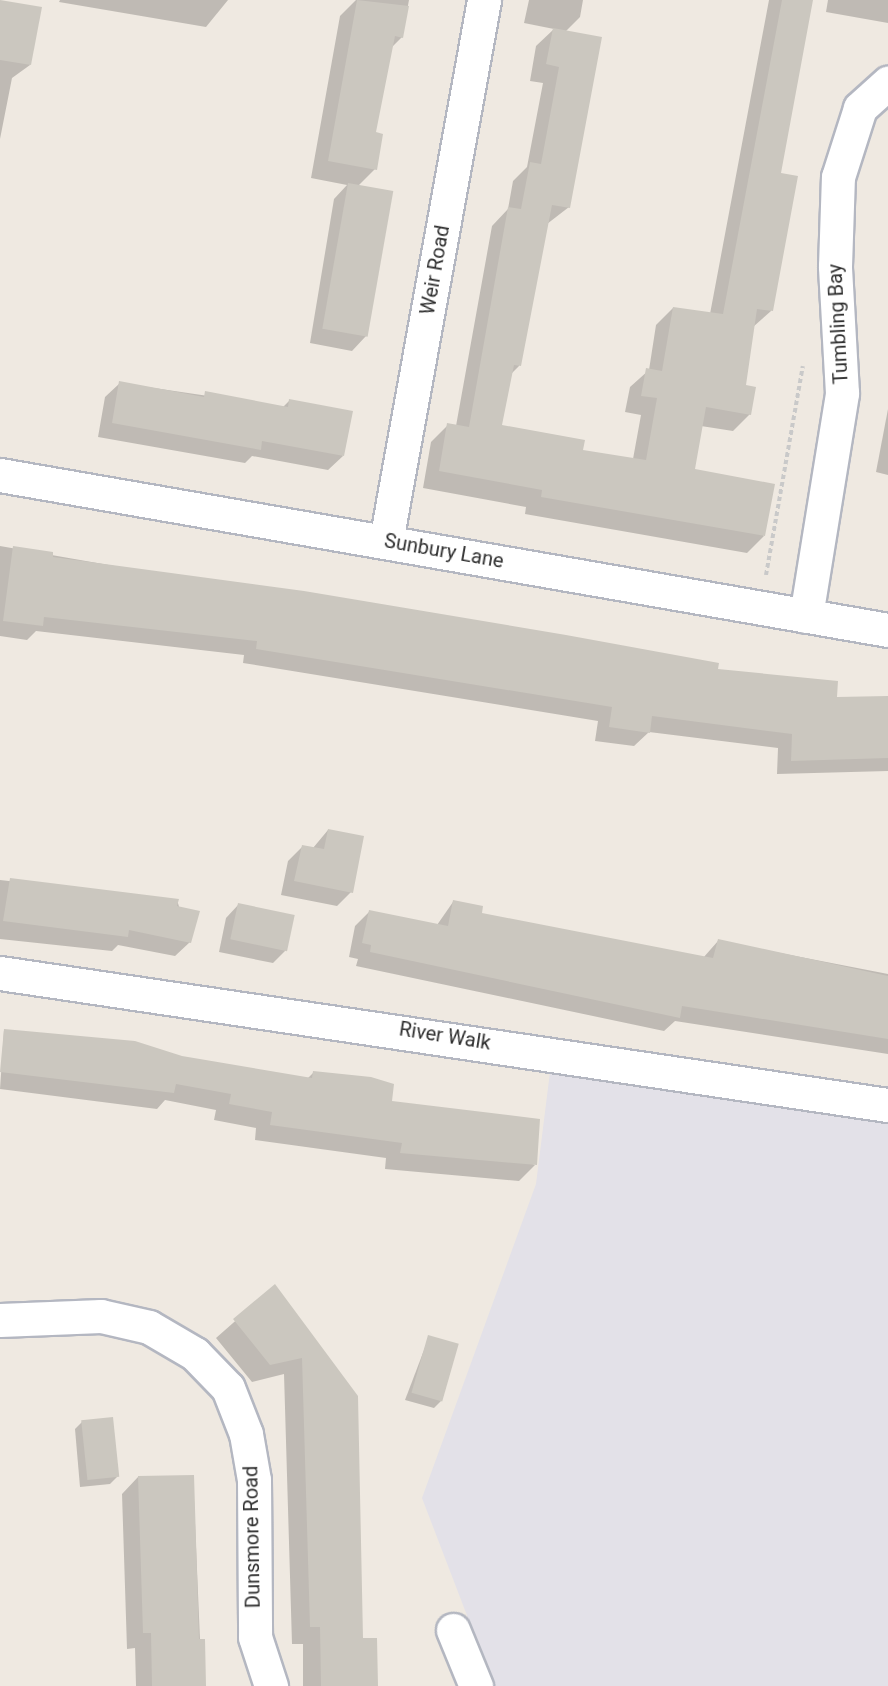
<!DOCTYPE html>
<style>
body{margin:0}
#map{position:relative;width:888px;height:1686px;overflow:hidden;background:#efe9e1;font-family:Roboto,sans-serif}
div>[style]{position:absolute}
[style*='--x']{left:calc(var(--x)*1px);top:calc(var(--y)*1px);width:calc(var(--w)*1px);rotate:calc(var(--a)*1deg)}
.industrial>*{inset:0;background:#e3e1e8}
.shadow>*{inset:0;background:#0003}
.building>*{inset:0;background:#cbc7bf;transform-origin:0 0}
.path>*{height:4px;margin-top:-2px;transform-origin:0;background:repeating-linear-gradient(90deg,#c9c9c9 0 4.5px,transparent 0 7.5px)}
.roads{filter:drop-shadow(2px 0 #b4b7c1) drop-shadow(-2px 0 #b4b7c1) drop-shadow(0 2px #b4b7c1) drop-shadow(0 -2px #b4b7c1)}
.minor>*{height:33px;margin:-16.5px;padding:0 16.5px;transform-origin:16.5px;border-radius:16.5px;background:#fff}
span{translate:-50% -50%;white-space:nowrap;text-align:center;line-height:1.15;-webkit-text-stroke:4.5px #fff;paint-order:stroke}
.street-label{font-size:20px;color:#2e2e2e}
</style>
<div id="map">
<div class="industrial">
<div style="clip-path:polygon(550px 1072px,888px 1122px,888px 1686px,494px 1686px,422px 1498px,536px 1184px)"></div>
</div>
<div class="shadow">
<div style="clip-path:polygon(228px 0,206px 27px,59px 2px,60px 0)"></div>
<div style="clip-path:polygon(356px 0,409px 0,402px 37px,391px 48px,375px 133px,375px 169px,358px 186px,366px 336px,352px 351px,310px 343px,334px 199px,347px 185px,311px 178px,340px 16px)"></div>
<div style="clip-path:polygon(529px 0,583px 0,580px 17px,566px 31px,569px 207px,547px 224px,519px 366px,510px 375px,500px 426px,581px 451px,633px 459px,641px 415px,625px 412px,630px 387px,649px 370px,656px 325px,673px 308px,710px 314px,769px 0,812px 0,779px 174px,771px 311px,753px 327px,745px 386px,750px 414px,733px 431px,701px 426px,693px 470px,764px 536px,747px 553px,525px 514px,526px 507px,423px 488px,431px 442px,448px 425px,456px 426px,492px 226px,508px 209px,513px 181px,527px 167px,543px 83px,530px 81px,536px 46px,554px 29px,524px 23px)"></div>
<div style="clip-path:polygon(828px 0,888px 0,888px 23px,826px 12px)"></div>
<div style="clip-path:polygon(0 1px,30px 65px,12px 78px,0 139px)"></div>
<div style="clip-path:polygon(120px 383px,283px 407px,290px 400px,343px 456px,328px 470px,252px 456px,245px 463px,98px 437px,105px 397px)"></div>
<div style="clip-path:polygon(888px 409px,888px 475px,876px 472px)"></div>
<div style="clip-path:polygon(0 546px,716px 671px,835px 699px,888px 697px,888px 771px,777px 774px,778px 748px,649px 732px,634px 746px,595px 741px,598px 721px,243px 663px,244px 655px,36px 631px,27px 640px,0 636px)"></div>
<div style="clip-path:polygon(328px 830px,351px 892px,337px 906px,281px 895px,288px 861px,303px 846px,313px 848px)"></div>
<div style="clip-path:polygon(0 880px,177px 900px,190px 942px,175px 956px,118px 945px,112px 951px,0 939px)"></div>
<div style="clip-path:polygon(453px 902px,480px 914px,703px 958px,718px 941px,888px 974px,888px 1054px,675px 1021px,664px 1031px,356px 966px,358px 959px,349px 957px,355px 926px,369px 912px,437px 925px)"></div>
<div style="clip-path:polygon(239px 904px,286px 950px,273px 963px,219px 952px,226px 918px)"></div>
<div style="clip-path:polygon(4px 1030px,307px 1079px,314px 1072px,535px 1165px,519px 1181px,385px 1169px,386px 1158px,255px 1140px,256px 1128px,214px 1120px,216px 1110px,165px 1100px,157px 1109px,0 1089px)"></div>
<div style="clip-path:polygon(275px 1286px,356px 1396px,362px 1639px,376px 1686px,303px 1686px,303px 1644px,292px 1644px,284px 1374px,252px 1382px,216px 1338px)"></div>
<div style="clip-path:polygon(429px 1337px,441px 1401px,434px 1408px,405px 1400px)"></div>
<div style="clip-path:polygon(82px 1422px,117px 1477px,110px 1484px,80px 1487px,75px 1429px)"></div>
<div style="clip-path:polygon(193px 1476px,202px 1686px,136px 1686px,135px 1648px,127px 1649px,122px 1494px,138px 1477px)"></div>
</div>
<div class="building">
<div style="clip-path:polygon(0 0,42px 7px,31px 65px,0 60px)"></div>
<div style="clip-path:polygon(357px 0,409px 6px,403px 38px,395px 36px,376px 132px,383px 134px,377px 170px,328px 161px)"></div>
<div style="clip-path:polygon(782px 0,813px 0,781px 173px,798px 176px,773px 311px,757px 309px,746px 385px,756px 387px,751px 415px,706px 407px,695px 469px,775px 484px,765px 536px,541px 497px,542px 490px,439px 471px,447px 423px,469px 427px,508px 207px,521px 209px,530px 162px,541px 164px,559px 67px,546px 64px,553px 28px,602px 37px,570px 208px,552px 205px,521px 366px,514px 365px,502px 425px,585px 440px,583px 450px,646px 460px,657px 398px,641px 396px,646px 368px,662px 371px,673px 307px,723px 314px)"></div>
<div style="left:348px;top:183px;width:46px;height:148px;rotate:10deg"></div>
<div style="clip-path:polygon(119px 381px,204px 397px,205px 391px,288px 407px,289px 399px,353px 411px,344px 456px,262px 441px,261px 450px,112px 423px)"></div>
<div style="clip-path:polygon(13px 546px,53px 552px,53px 557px,304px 591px,566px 635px,719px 663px,718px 669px,838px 681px,837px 697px,888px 696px,888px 758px,791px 761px,792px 734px,652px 716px,650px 733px,609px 727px,612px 707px,256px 649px,257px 641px,44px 617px,43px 626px,3px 621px)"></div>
<div style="clip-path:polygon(328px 829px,364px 836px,353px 893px,294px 881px,302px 845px,324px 849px)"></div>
<div style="clip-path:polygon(10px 878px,179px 899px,177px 906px,200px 911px,191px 943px,129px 930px,128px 937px,3px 921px)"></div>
<div style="clip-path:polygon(453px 900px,483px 906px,482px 913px,713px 958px,718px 939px,888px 976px,888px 1039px,682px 1006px,680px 1018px,370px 952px,371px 945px,362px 943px,369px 910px,448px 926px)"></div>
<div style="left:238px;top:903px;width:58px;height:37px;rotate:12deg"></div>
<div style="clip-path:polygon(4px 1029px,135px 1041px,182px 1056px,312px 1078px,313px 1071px,371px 1077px,394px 1084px,392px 1101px,540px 1119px,537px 1165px,400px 1153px,402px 1143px,270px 1125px,272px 1112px,229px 1104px,231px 1094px,176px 1084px,174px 1093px,0 1072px)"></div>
<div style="clip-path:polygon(275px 1284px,358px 1396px,363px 1638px,377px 1638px,378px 1686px,321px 1686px,320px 1627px,310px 1627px,302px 1358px,270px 1365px,233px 1319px)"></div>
<div style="left:428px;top:1335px;width:32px;height:60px;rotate:16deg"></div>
<div style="left:113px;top:1417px;width:60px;height:32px;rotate:84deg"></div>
<div style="clip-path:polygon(194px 1475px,199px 1639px,205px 1639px,206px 1686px,152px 1686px,151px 1633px,143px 1633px,138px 1476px)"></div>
</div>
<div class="path">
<div style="--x:766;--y:575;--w:212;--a:-80"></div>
</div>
<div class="roads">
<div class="minor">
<div style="--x:0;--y:475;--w:901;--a:9.9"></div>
<div style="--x:386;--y:541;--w:550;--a:-79.73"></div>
<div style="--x:806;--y:616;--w:226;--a:-80.8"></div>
<div style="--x:842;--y:393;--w:127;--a:-93.2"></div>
<div style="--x:835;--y:266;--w:89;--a:-88.1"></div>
<div style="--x:838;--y:177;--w:72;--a:-72.3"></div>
<div style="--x:860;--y:108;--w:38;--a:-42"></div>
<div style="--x:0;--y:973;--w:898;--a:8.46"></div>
<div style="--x:0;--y:1320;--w:101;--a:-2.3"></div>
<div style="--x:101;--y:1316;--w:49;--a:12.9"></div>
<div style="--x:149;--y:1327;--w:53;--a:30.4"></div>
<div style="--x:195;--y:1354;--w:47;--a:45.9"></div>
<div style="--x:228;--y:1388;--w:49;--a:68.6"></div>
<div style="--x:246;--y:1434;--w:47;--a:80.1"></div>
<div style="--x:254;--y:1480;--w:157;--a:89.6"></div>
<div style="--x:255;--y:1637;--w:52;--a:71.9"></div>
<div style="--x:453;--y:1630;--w:61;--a:67.7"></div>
</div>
</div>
<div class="street-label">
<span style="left:435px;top:270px;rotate:-80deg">Weir Road</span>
<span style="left:838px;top:324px;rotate:-93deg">Tumbling Bay</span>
<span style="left:444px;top:551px;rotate:10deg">Sunbury Lane</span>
<span style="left:445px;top:1036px;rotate:9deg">River Walk</span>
<span style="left:252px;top:1537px;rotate:-91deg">Dunsmore Road</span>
</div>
</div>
